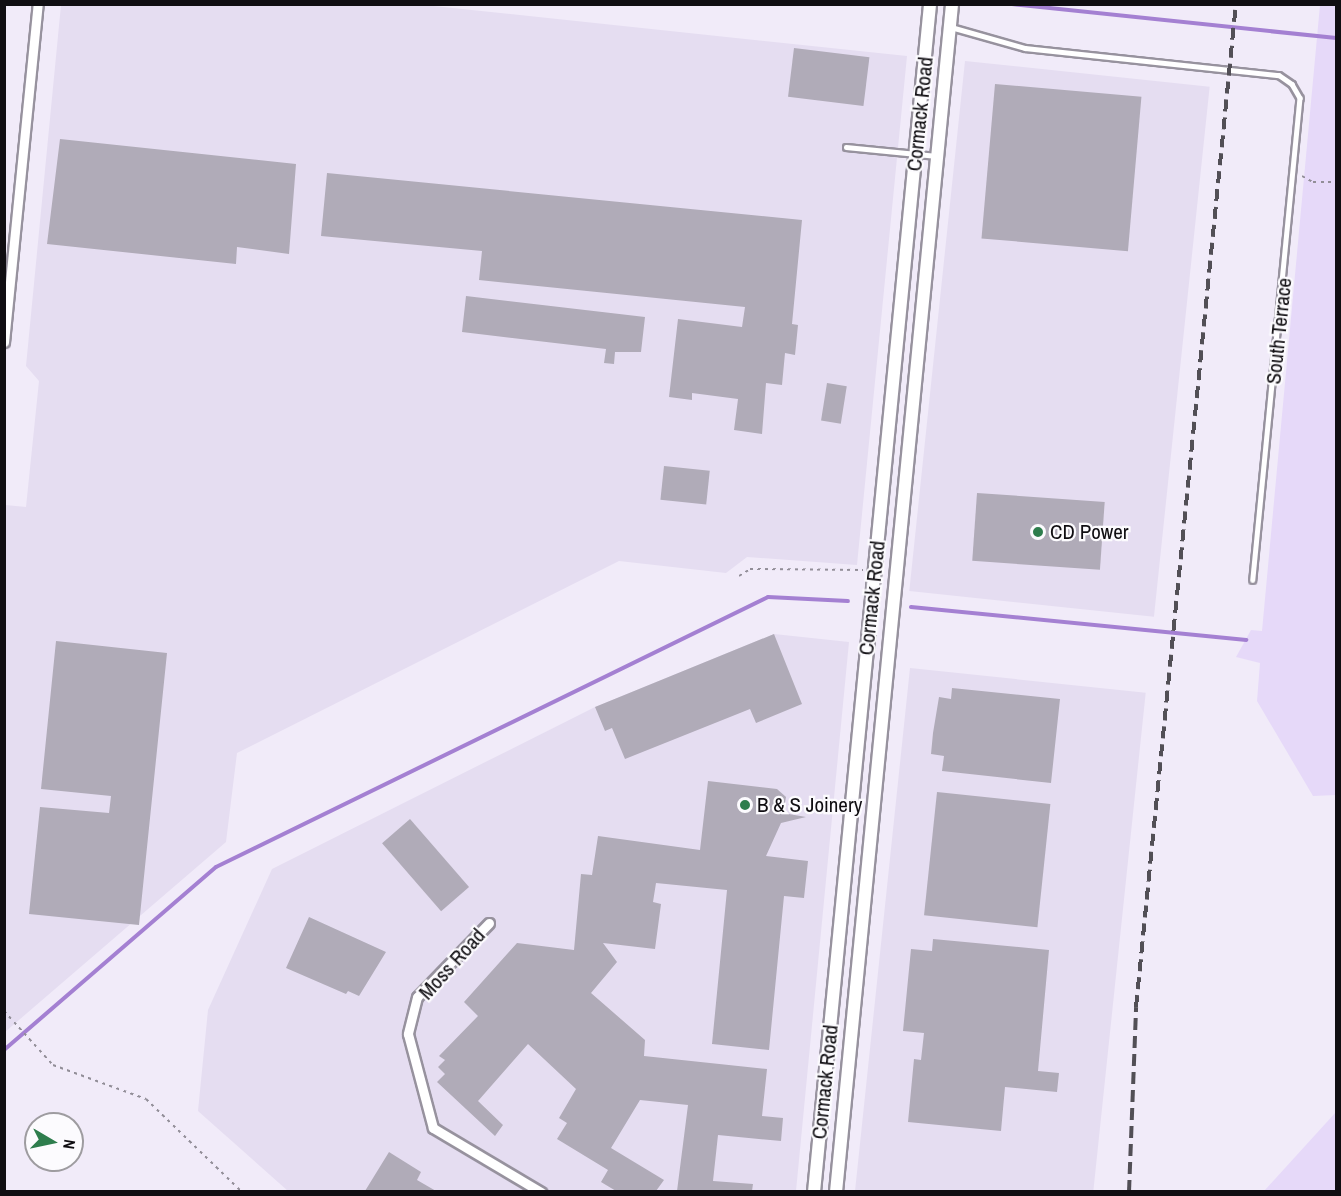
<!DOCTYPE html>
<style>
body{margin:0}
#map{position:relative;width:1341px;height:1196px;overflow:hidden;background:#f1ebf9;font-family:"Archivo Narrow",sans-serif}
div>[style]{position:absolute}
[style*='--x']{left:calc(var(--x)*1px);top:calc(var(--y)*1px);width:calc(var(--w)*1px);rotate:calc(var(--a)*1deg)}
.built>*{inset:0;background:#e5ddf1;transform-origin:0 0}
.green>*{inset:0;background:#e6d9f9}
.stream>*{height:4px;margin:-2px;padding:0 2px;transform-origin:2px;border-radius:2px;background:#a480d2}
.building>*{inset:0;background:#b0abb8;transform-origin:0 0}
.path>*{height:2px;margin-top:-1px;transform-origin:0;background:repeating-linear-gradient(90deg,#928e98 0 3px,transparent 0 7.5px)}
.roads{filter:drop-shadow(2px 0 #97929e) drop-shadow(-2px 0 #97929e) drop-shadow(0 2px #97929e) drop-shadow(0 -2px #97929e)}
.service>*{height:4.5px;margin:-2.25px;padding:0 2.25px;transform-origin:2.25px;border-radius:2.25px;background:#fff}
.minor>*{height:9px;margin:-4.5px;padding:0 4.5px;transform-origin:4.5px;border-radius:4.5px;background:#fff}
.tertiary>*{height:12px;margin:-6px;padding:0 6px;transform-origin:6px;border-radius:6px;background:#fff}
.rail>*{height:4px;margin-top:-2px;transform-origin:0;background:repeating-linear-gradient(90deg,#524f56 0 12px,transparent 0 18px)}
.dots>*{width:16px;height:16px;translate:-50% -50%;box-sizing:border-box;border:3px solid #fcfbfe;border-radius:50%}
span{translate:-50% -50%;white-space:nowrap;text-align:center;line-height:1.15;-webkit-text-stroke:4.5px #fcfbfe;paint-order:stroke}
.street-label{font-size:21px;color:#100e12}
.poi-label{font-size:21px;color:#100e12}
.left{translate:0 -50%;text-align:left}
.frame{position:absolute;inset:0;border:6px solid #100e12;pointer-events:none}
.north{position:absolute;left:24px;top:1112px;width:60px;height:60px;box-sizing:border-box;background:#fcfbfe;border:2px solid #9e9ca0;border-radius:50%;rotate:99deg;font-size:16px;font-weight:700;line-height:24px;text-align:center;color:#100e12}
.north::after{content:'';display:block;margin:auto;width:21px;height:27px;background:#2e7d4d;clip-path:polygon(50% 0,100% 100%,50% 72%,0 100%)}
</style>
<div id="map">
<div class="built">
<div style="clip-path:polygon(61px 5px,424px 5px,907px 56px,857px 565px,747px 557px,726px 573px,619px 561px,237px 753px,226px 842px,5px 1032px,5px 505px,26px 507px,39px 381px,26px 366px)"></div>
<div style="left:965px;top:61px;width:246px;height:533px;rotate:6deg"></div>
<div style="clip-path:polygon(774px 634px,849px 642px,796px 1191px,288px 1191px,198px 1111px,208px 1010px,272px 869px,595px 707px)"></div>
<div style="left:910px;top:668px;width:237px;height:527px;rotate:6deg"></div>
</div>
<div class="green">
<div style="clip-path:polygon(1320px 5px,1336px 5px,1336px 795px,1313px 796px,1257px 701px,1260px 663px,1236px 657px,1251px 630px,1262px 631px)"></div>
<div style="clip-path:polygon(1336px 1112px,1336px 1191px,1264px 1191px)"></div>
</div>
<div class="stream">
<div style="--x:1012;--y:4;--w:326;--a:6"></div>
<div style="--x:911;--y:607;--w:337;--a:5.6"></div>
<div style="--x:4;--y:1050;--w:280;--a:-40.8"></div>
<div style="--x:216;--y:867;--w:614;--a:-26.06"></div>
<div style="--x:768;--y:597;--w:80;--a:2.9"></div>
</div>
<div class="building">
<div style="left:794px;top:48px;width:76px;height:49px;rotate:7deg"></div>
<div style="left:995px;top:84px;width:147px;height:155px;rotate:5deg"></div>
<div style="clip-path:polygon(60px 139px,296px 164px,289px 254px,237px 247px,236px 264px,47px 244px)"></div>
<div style="clip-path:polygon(327px 173px,802px 220px,792px 324px,798px 325px,795px 355px,785px 353px,782px 385px,766px 383px,762px 434px,734px 430px,738px 399px,692px 393px,692px 400px,669px 397px,678px 319px,742px 327px,745px 307px,479px 280px,482px 251px,321px 236px)"></div>
<div style="clip-path:polygon(466px 296px,645px 317px,641px 352px,615px 352px,614px 364px,604px 363px,606px 349px,462px 332px)"></div>
<div style="left:827px;top:383px;width:20px;height:38px;rotate:9deg"></div>
<div style="left:664px;top:466px;width:46px;height:34px;rotate:6deg"></div>
<div style="left:977px;top:493px;width:128px;height:68px;rotate:4deg"></div>
<div style="clip-path:polygon(774px 634px,802px 704px,756px 723px,750px 709px,625px 759px,612px 728px,605px 731px,595px 707px)"></div>
<div style="clip-path:polygon(56px 641px,167px 653px,139px 925px,29px 914px,40px 807px,109px 813px,111px 796px,41px 789px)"></div>
<div style="clip-path:polygon(952px 688px,1060px 699px,1051px 783px,942px 771px,944px 756px,931px 754px,933px 733px,939px 697px,951px 699px)"></div>
<div style="clip-path:polygon(708px 781px,777px 789px,786px 797px,783px 813px,806px 817px,781px 823px,766px 856px,808px 861px,804px 898px,784px 896px,769px 1050px,712px 1044px,727px 890px,656px 883px,653px 902px,661px 904px,655px 949px,603px 943px,617px 962px,591px 993px,645px 1040px,644px 1056px,767px 1069px,762px 1116px,783px 1118px,781px 1141px,718px 1135px,713px 1181px,753px 1184px,752px 1191px,677px 1191px,688px 1105px,640px 1100px,611px 1148px,664px 1180px,656px 1191px,616px 1191px,601px 1182px,608px 1170px,557px 1139px,567px 1123px,559px 1118px,576px 1089px,528px 1044px,478px 1101px,503px 1125px,495px 1136px,437px 1082px,445px 1074px,438px 1067px,445px 1060px,439px 1056px,478px 1016px,464px 1002px,517px 943px,574px 950px,581px 874px,592px 875px,598px 836px,700px 850px)"></div>
<div style="left:937px;top:792px;width:114px;height:124px;rotate:6deg"></div>
<div style="left:410px;top:819px;width:90px;height:37px;rotate:49deg"></div>
<div style="clip-path:polygon(309px 917px,386px 952px,359px 996px,348px 991px,346px 994px,286px 968px)"></div>
<div style="clip-path:polygon(933px 939px,1049px 950px,1038px 1071px,1059px 1073px,1057px 1092px,1005px 1087px,1001px 1131px,908px 1122px,914px 1059px,921px 1060px,924px 1033px,903px 1031px,911px 949px,932px 951px)"></div>
<div style="clip-path:polygon(389px 1152px,421px 1172px,417px 1180px,436px 1191px,365px 1191px)"></div>
</div>
<div class="path">
<div style="--x:1302;--y:176;--w:13;--a:29"></div>
<div style="--x:1313;--y:182;--w:23;--a:0"></div>
<div style="--x:739;--y:576;--w:13;--a:-32"></div>
<div style="--x:750;--y:569;--w:113;--a:0.5"></div>
<div style="--x:4;--y:1011;--w:73;--a:47.8"></div>
<div style="--x:53;--y:1065;--w:99;--a:20.1"></div>
<div style="--x:146;--y:1099;--w:134;--a:44.1"></div>
</div>
<div class="roads">
<div class="service">
<div style="--x:951;--y:27;--w:77;--a:15.8"></div>
<div style="--x:1025;--y:48;--w:255;--a:6.1"></div>
<div style="--x:1279;--y:75;--w:16;--a:35"></div>
<div style="--x:1292;--y:84;--w:16;--a:60"></div>
<div style="--x:1300;--y:98;--w:484;--a:95.6"></div>
<div style="--x:846;--y:147;--w:91;--a:5.6"></div>
</div>
<div class="minor">
<div style="--x:4;--y:342;--w:340;--a:-84.3"></div>
<div style="--x:489;--y:923;--w:103;--a:134.2"></div>
<div style="--x:417;--y:997;--w:38;--a:104"></div>
<div style="--x:408;--y:1034;--w:97;--a:75.1"></div>
<div style="--x:433;--y:1128;--w:126;--a:30.7"></div>
</div>
<div class="tertiary">
<div style="--x:814;--y:1192;--w:1194;--a:-84.42"></div>
<div style="--x:836;--y:1192;--w:1194;--a:-84.42"></div>
</div>
</div>
<div class="rail">
<div style="--x:4;--y:1191;--w:2;--a:27"></div>
<div style="--x:1129;--y:1192;--w:185;--a:-87.8"></div>
<div style="--x:1136;--y:1007;--w:1008;--a:-84.31"></div>
</div>
<div class="dots">
<div style="left:1038px;top:532px;background:#2e7d4d"></div>
<div style="left:745px;top:805px;background:#2e7d4d"></div>
</div>
<div class="street-label">
<span style="left:920px;top:114px;rotate:-84deg">Cormack Road</span>
<span style="left:1279px;top:331px;rotate:-84deg">South Terrace</span>
<span style="left:872px;top:598px;rotate:-84deg">Cormack Road</span>
<span style="left:452px;top:964px;rotate:-48deg">Moss Road</span>
<span style="left:825px;top:1082px;rotate:-84deg">Cormack Road</span>
</div>
<div class="poi-label">
<span class="left" style="left:1050px;top:532px">CD Power</span>
<span class="left" style="left:757px;top:805px">B &amp; S Joinery</span>
</div>
<div class="frame"></div>
<div class="north">N</div>
</div>
